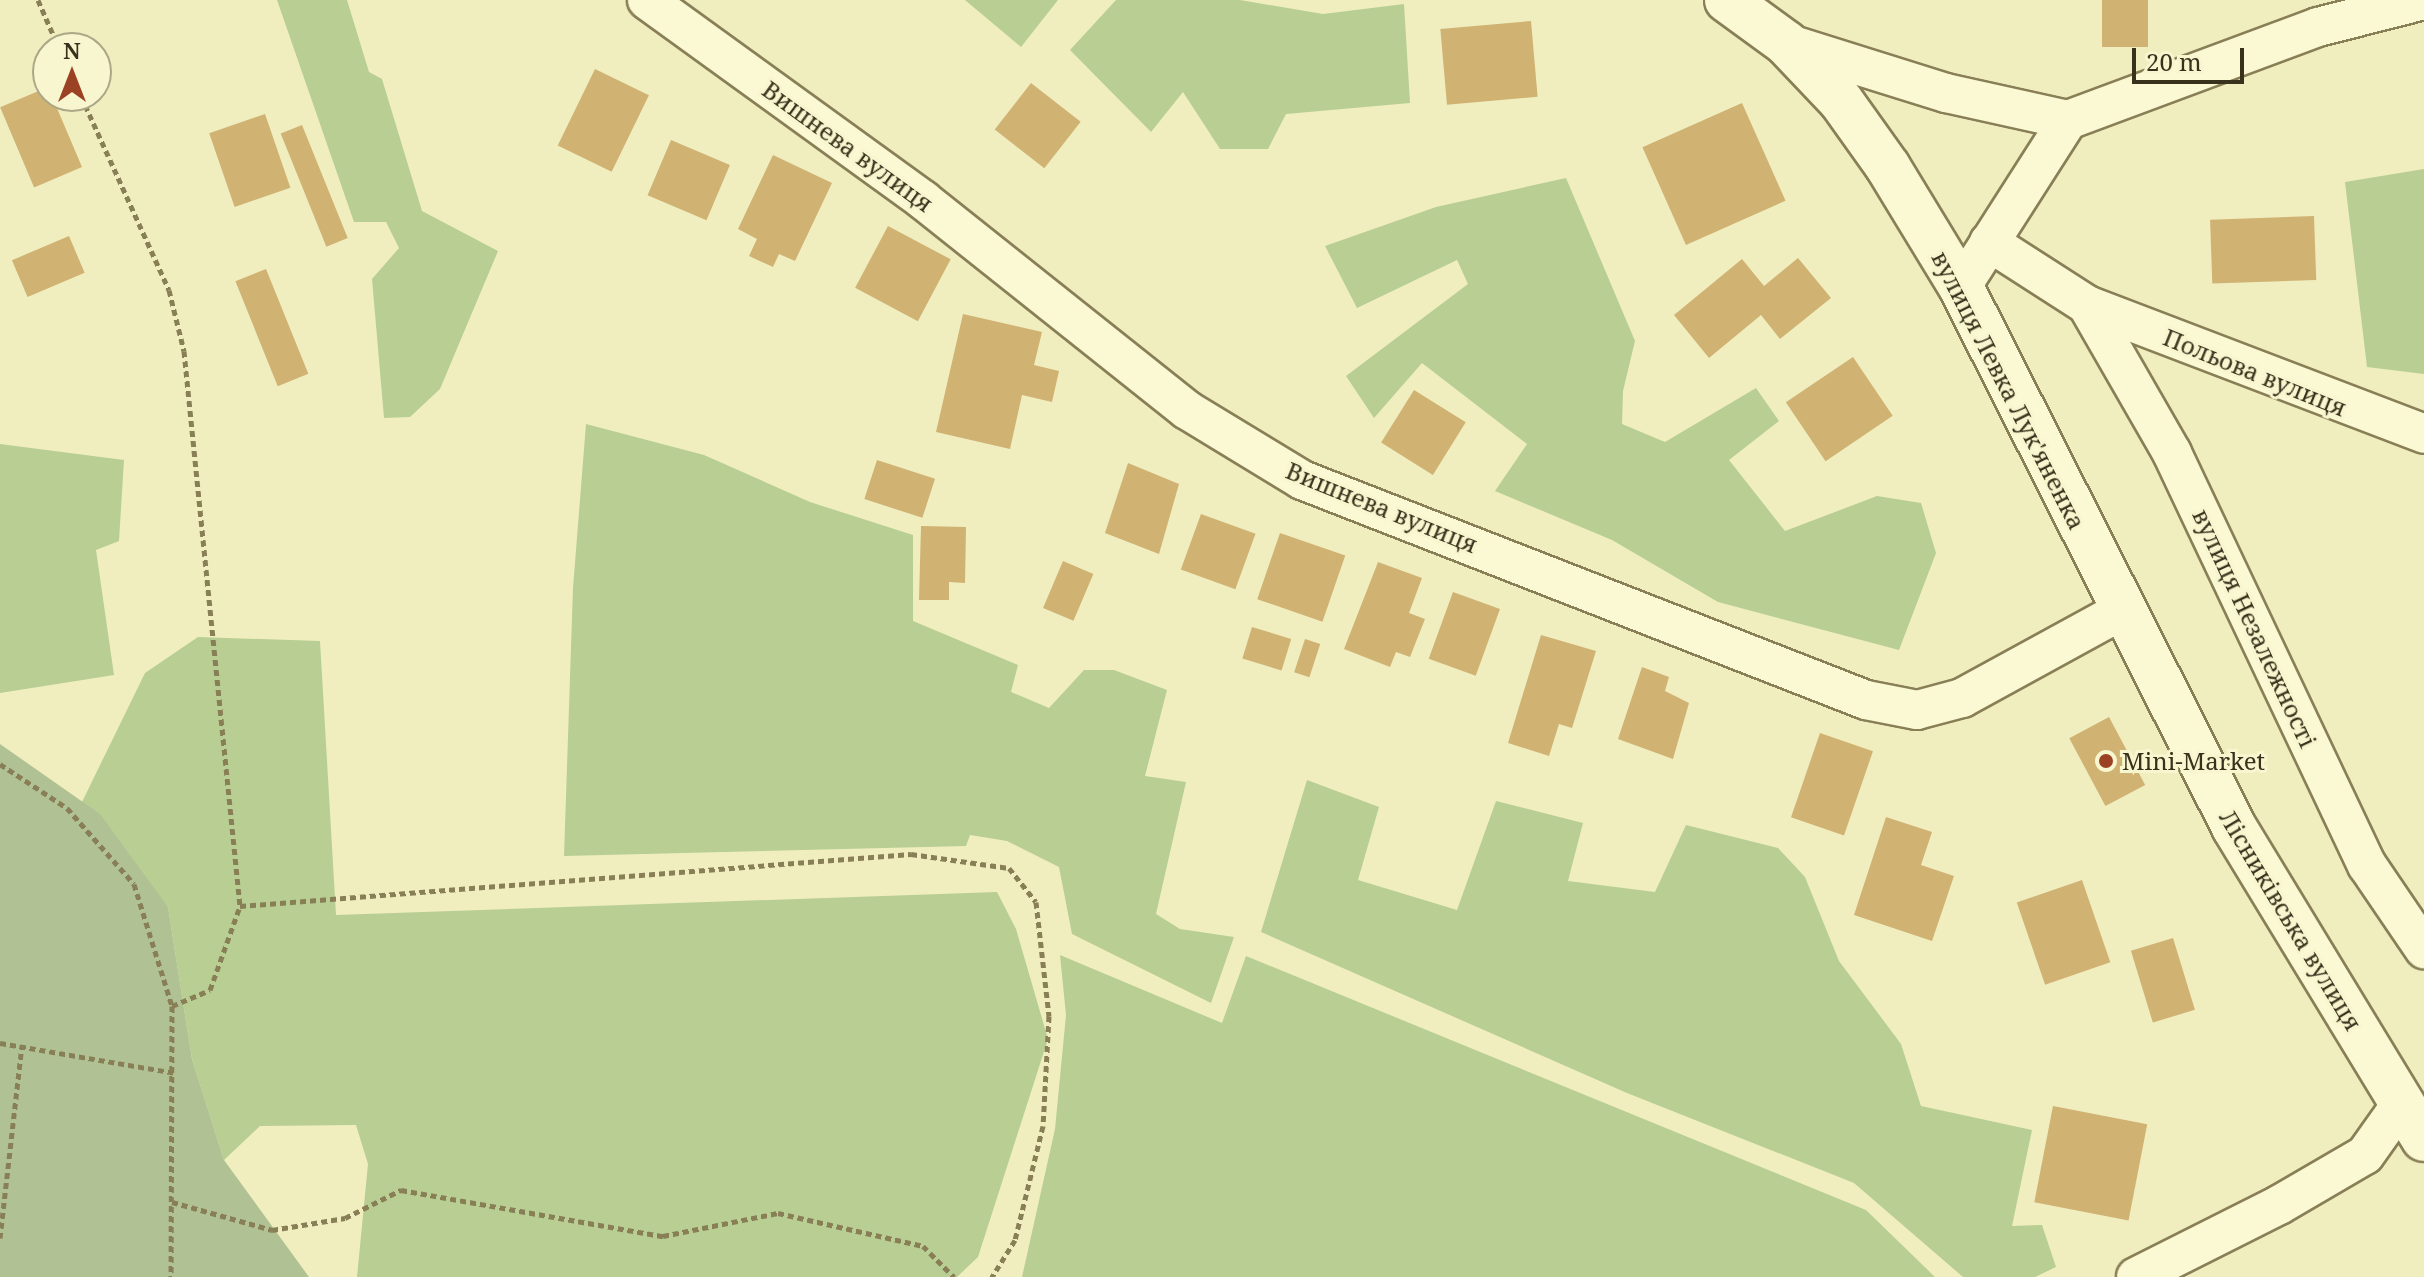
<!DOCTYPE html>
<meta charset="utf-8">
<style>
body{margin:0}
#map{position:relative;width:2424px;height:1277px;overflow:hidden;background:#f0eebf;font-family:"Noto Serif",serif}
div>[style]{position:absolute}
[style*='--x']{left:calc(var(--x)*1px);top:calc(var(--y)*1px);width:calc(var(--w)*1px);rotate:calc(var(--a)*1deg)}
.green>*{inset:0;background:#b8ce93}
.cemetery>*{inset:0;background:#b0c293}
.building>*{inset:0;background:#d0b273;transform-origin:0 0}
.path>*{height:5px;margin-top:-2.5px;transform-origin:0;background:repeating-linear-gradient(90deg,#897f57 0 6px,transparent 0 10px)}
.roads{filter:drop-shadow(2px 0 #897f57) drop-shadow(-2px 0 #897f57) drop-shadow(0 2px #897f57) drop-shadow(0 -2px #897f57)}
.street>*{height:38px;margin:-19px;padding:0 19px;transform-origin:19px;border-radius:19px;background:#faf9d3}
.secondary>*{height:44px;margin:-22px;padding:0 22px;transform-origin:22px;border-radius:22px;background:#faf9d3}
.dots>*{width:22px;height:22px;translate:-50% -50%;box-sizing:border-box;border:4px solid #f7f6cf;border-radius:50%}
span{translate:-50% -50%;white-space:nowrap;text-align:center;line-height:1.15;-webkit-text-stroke:6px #f7f6cf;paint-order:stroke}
.street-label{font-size:24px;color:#38311c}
.poi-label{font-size:24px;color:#38311c}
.left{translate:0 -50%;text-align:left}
.north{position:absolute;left:32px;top:32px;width:80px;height:80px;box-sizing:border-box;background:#f7f6cf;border:2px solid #aba787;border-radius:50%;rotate:0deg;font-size:22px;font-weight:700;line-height:32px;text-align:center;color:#38311c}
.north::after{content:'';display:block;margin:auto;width:28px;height:36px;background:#9b4224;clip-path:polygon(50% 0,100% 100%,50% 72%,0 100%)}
.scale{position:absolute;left:2132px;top:48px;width:112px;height:36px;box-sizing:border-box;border:4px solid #38311c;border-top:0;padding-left:10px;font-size:24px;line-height:28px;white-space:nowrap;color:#38311c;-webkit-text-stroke:6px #f7f6cf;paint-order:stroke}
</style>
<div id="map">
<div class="green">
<div style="clip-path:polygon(277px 0,347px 0,369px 72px,382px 79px,422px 211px,498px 251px,440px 389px,410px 417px,384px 418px,372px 279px,399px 248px,386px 222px,354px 222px)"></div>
<div style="clip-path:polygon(965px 0,1058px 0,1021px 47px)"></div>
<div style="clip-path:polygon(1116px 0,1240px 0,1323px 14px,1404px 4px,1410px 103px,1286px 114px,1268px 149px,1220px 149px,1183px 92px,1151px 132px,1070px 50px)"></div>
<div style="clip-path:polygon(2424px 169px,2424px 374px,2367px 367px,2345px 182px)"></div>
<div style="clip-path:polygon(1566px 178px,1635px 341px,1623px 391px,1622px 424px,1665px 442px,1756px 388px,1779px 421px,1729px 460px,1785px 531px,1877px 496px,1921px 503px,1936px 553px,1899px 650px,1718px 602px,1612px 540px,1495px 491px,1527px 444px,1422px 363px,1374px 418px,1346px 376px,1468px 284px,1457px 260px,1357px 308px,1325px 246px,1436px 207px)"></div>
<div style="clip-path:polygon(586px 424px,704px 455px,810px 502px,913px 535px,913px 621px,1018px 665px,1011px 692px,1049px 708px,1084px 670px,1114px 670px,1167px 690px,1145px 776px,1186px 782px,1156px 914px,1180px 929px,1234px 937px,1211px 1003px,1072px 934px,1059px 867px,1007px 841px,970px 835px,966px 846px,564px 856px,573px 588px)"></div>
<div style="clip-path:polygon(0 444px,124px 460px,119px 541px,96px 550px,114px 675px,0 693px)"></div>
<div style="clip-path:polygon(198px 637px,320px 641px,336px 915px,997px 892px,1016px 929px,1048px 1039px,978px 1257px,957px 1277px,357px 1277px,368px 1164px,356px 1125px,260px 1126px,224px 1160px,192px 1059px,168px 907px,82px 802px,145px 673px)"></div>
<div style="clip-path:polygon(1307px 780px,1379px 807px,1358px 880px,1457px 910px,1496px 801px,1583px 823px,1568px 881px,1655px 892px,1686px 825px,1778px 848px,1805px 877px,1839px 961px,1901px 1044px,1921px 1106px,2032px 1130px,2012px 1226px,2042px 1225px,2056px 1267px,2035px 1277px,1963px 1277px,1854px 1183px,1627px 1093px,1261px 932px)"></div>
<div style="clip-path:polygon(1060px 955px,1222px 1023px,1246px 956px,1866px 1210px,1935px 1277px,1022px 1277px,1055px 1129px,1066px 1015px)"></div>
</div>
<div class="cemetery">
<div style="clip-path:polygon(0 744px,100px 814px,168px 907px,192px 1059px,224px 1160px,309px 1277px,0 1277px)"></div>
</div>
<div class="building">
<div style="left:2102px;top:0;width:46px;height:47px"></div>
<div style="left:1531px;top:21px;width:76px;height:91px;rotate:85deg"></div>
<div style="left:595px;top:69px;width:60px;height:85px;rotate:26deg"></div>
<div style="left:1031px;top:83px;width:63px;height:59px;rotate:38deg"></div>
<div style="left:48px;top:87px;width:87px;height:52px;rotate:67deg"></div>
<div style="left:1742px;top:103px;width:107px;height:109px;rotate:66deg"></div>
<div style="left:265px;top:114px;width:78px;height:59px;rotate:71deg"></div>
<div style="left:302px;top:125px;width:122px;height:23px;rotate:68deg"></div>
<div style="left:671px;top:140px;width:64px;height:60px;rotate:23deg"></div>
<div style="clip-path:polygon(773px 155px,832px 183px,795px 261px,779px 254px,773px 267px,749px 256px,757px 239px,738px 229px)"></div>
<div style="left:2314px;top:216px;width:64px;height:104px;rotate:88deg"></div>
<div style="left:888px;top:226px;width:71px;height:70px;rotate:28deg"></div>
<div style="left:69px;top:236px;width:40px;height:62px;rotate:67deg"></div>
<div style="clip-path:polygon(1798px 258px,1831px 298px,1780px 339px,1761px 315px,1709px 358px,1674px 315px,1742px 259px,1764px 286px)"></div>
<div style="left:266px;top:269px;width:113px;height:33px;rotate:68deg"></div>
<div style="clip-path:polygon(963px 314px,1042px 332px,1034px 365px,1059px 371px,1052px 402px,1022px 395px,1010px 449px,936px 432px)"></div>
<div style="left:1853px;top:357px;width:71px;height:81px;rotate:56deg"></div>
<div style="left:1414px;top:390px;width:61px;height:62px;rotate:32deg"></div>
<div style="left:877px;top:460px;width:61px;height:41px;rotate:18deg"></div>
<div style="clip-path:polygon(1128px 463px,1179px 484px,1159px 554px,1105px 533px)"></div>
<div style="left:1201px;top:514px;width:58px;height:59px;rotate:20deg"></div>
<div style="clip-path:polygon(921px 526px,966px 527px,965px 583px,949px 582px,949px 600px,919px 600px)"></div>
<div style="left:1280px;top:533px;width:69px;height:70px;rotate:19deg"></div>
<div style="left:1063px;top:561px;width:33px;height:51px;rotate:23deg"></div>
<div style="clip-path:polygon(1378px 562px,1422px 578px,1409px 613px,1425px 619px,1410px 657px,1396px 652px,1390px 667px,1344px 649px)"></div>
<div style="left:1453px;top:592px;width:50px;height:71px;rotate:20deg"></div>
<div style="left:1252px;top:627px;width:41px;height:33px;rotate:17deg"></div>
<div style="clip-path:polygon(1541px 635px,1596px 651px,1572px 728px,1559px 724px,1549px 756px,1508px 743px)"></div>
<div style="left:1305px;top:639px;width:16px;height:35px;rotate:18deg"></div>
<div style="clip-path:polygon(1642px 667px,1669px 677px,1665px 691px,1689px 703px,1673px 759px,1618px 739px)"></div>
<div style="left:2109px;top:717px;width:77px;height:45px;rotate:62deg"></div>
<div style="left:1820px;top:733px;width:56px;height:89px;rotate:19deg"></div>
<div style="clip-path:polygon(1886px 817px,1932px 832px,1921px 865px,1954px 876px,1932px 941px,1854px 915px)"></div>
<div style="left:2082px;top:880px;width:87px;height:69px;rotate:71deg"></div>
<div style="left:2173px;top:938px;width:75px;height:44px;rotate:73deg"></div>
<div style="left:2053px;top:1106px;width:96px;height:98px;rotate:11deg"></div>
</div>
<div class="path">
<div style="--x:38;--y:0;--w:52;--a:66.4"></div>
<div style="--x:81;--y:96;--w:213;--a:65.6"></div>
<div style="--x:169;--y:290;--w:63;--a:76.2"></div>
<div style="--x:184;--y:351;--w:558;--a:84.24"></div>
<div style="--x:0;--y:764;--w:80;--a:33.3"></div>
<div style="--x:67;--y:808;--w:101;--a:48.6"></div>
<div style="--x:134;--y:884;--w:128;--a:72.7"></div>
<div style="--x:172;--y:1006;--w:271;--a:90.2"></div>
<div style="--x:172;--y:1006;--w:41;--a:-22.8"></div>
<div style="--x:210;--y:990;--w:89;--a:-70.3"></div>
<div style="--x:240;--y:906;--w:673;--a:-4.43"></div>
<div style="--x:911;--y:854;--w:99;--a:8.1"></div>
<div style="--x:1009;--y:868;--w:43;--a:51.5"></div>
<div style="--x:1036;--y:902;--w:115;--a:83.5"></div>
<div style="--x:1049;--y:1016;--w:110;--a:93.1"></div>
<div style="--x:1043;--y:1126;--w:117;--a:103.8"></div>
<div style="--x:1015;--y:1240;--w:44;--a:121.9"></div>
<div style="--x:0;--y:1043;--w:179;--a:9.7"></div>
<div style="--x:172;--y:1202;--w:104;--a:15.6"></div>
<div style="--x:272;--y:1230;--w:74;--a:-9.3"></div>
<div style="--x:345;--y:1218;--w:63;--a:-26.6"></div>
<div style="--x:401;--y:1190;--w:266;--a:10"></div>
<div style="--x:663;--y:1236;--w:117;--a:-11.3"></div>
<div style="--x:778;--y:1213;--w:149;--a:12.8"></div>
<div style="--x:923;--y:1246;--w:44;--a:45"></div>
<div style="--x:0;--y:1238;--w:194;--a:-83.5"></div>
</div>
<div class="roads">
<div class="street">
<div style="--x:647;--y:0;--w:341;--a:35.9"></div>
<div style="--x:923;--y:200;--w:337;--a:38.5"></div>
<div style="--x:1187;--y:410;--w:135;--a:31.3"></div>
<div style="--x:1302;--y:480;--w:605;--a:21.31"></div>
<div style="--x:1866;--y:700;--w:52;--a:11.1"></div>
<div style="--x:1917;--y:710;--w:47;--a:-14.9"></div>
<div style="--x:1962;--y:698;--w:181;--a:-28.7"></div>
<div style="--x:1786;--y:43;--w:168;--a:17.4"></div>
<div style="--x:1946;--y:93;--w:125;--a:12.5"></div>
<div style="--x:2068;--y:120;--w:198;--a:122.6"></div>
<div style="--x:2068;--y:120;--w:267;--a:-20.4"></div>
<div style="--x:2318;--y:27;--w:109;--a:-14.3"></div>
<div style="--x:1989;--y:242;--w:117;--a:32.7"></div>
<div style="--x:2087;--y:305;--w:361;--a:20.9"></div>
<div style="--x:2087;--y:305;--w:171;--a:60.1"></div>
<div style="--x:2172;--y:453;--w:456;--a:64.7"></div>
<div style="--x:2367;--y:865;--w:102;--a:55.8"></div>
<div style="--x:2136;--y:1277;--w:160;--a:-26.7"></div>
<div style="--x:2279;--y:1205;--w:99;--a:-30.2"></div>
<div style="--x:2365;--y:1155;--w:64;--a:-54.6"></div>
</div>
<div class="secondary">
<div style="--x:1727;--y:0;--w:73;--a:36.1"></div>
<div style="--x:1786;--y:43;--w:80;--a:46.5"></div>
<div style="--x:1841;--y:101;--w:81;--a:54.5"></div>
<div style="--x:1888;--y:167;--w:140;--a:58.7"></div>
<div style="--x:1961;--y:287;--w:605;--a:63.18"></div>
<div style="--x:2234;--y:827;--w:365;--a:58.7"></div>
</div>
</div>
<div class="dots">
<div style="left:2106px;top:761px;background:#9b4224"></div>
</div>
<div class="street-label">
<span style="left:848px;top:146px;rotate:36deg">Вишнева вулиця</span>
<span style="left:2255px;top:372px;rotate:22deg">Польова вулиця</span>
<span style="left:2009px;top:390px;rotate:63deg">вулиця Левка Лук'яненка</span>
<span style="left:1382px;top:507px;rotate:22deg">Вишнева вулиця</span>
<span style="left:2255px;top:628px;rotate:65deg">вулиця Незалежності</span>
<span style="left:2291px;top:920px;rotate:59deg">Лісниківська вулиця</span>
</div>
<div class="poi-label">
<span class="left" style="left:2122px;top:761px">Mini-Market</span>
</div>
<div class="north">N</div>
<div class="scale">20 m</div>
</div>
